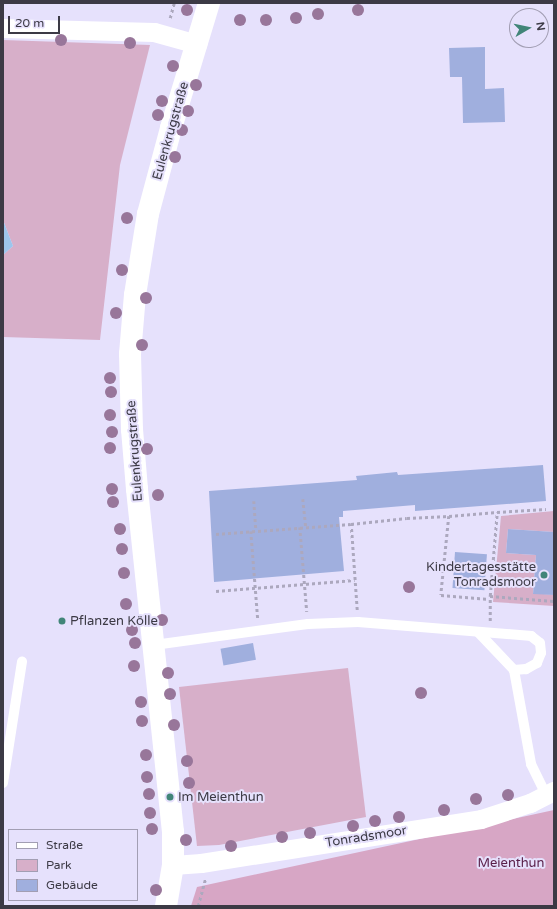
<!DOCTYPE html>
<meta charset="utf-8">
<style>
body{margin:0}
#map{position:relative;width:557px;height:909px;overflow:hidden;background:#e6e1fc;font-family:"Varela Round",sans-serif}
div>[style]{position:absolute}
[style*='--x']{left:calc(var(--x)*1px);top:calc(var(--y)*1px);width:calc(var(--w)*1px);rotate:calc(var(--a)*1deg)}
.green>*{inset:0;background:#d7afc9}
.forest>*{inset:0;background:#d7a6c5}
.water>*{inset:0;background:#9dc5ec}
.building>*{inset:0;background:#a0afde;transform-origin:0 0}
.path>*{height:2.5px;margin-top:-1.25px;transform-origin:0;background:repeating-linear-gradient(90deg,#aca8be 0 3px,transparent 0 6px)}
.service>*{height:10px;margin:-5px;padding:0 5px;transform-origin:5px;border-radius:5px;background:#fff}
.minor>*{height:19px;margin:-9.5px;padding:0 9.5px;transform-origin:9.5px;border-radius:9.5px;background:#fff}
.secondary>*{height:22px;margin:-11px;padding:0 11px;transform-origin:11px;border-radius:11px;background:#fff}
.trees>*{width:12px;height:12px;margin:-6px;border-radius:50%;background:#98769a}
.dots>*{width:11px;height:11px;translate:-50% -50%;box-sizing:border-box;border:2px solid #e6e1fc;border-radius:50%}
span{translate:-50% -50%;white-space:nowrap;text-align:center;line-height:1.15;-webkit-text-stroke:4px #e6e1fc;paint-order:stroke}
.street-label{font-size:13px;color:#3c3a45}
.poi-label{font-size:13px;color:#3c3a45}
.right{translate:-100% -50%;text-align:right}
.left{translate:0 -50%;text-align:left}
.park-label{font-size:13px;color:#591f49}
.frame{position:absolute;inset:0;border:4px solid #3c3a45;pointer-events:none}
.legend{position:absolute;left:8px;top:829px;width:130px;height:72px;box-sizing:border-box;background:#e6e1fc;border:1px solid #a29eb3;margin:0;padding:5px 7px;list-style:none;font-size:12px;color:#3c3a45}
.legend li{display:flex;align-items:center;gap:8px;height:20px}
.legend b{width:20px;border:1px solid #a29eb3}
.north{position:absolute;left:509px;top:8px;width:40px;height:40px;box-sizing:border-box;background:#e6e1fc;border:1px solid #a29eb3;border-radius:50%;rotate:81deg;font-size:11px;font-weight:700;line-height:16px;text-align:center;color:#3c3a45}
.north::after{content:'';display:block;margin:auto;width:14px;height:18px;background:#418578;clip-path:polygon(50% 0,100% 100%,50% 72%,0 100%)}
.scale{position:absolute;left:8px;top:16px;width:52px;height:18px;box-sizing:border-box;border:2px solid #3c3a45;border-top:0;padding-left:5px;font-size:12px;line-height:14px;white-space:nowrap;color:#3c3a45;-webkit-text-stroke:3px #e6e1fc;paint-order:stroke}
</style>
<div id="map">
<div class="green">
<div style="clip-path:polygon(3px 40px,150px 45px,120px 165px,100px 340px,3px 337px,3px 255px,13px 246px,3px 220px)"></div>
<div style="clip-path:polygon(554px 511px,554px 532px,508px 529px,506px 553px,536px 555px,533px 593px,554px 595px,554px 606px,493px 602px,501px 516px)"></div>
<div style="clip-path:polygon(348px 668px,366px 817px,219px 845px,197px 846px,179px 687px)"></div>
</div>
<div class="forest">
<div style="clip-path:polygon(554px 810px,554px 906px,191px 906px,197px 887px)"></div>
</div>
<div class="water">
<div style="clip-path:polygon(3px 220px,13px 246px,3px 255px)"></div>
</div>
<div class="building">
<div style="clip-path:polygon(485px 47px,485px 89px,504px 88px,505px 122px,463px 123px,462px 77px,450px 77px,449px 48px)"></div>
<div style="clip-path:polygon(543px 465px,546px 501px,415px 511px,415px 505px,343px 511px,343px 517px,339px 517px,344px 571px,214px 582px,209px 491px,357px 480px,356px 476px,397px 472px,398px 475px)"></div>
<div style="clip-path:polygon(508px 529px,554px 532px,554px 595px,533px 594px,536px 555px,506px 553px)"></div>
<div style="left:455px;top:552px;width:32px;height:36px;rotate:4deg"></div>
<div style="left:253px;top:643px;width:17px;height:33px;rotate:80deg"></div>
</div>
<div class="path">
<div style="--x:170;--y:18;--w:16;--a:-75"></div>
<div style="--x:303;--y:499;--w:28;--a:84"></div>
<div style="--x:254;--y:501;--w:30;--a:86"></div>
<div style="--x:449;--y:516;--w:48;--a:-4.8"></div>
<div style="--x:300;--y:527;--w:85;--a:85.3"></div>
<div style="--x:251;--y:531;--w:88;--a:85.5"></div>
<div style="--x:216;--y:534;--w:135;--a:-4.2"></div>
<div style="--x:216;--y:591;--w:139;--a:-4.5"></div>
<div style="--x:490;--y:596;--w:64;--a:4.5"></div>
<div style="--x:357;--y:610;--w:86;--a:-94"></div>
<div style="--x:351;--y:524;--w:56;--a:-6.1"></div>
<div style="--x:407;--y:518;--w:42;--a:-2.7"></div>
<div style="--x:449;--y:516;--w:79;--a:95.8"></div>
<div style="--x:441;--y:595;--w:48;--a:4.8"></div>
<div style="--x:490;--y:621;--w:25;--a:-90"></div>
<div style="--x:490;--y:596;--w:84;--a:-85.2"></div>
<div style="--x:497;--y:512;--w:49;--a:-3.5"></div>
<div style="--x:198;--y:906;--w:28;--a:-75"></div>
</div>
<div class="service">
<div style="--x:154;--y:645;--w:155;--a:-7.8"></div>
<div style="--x:308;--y:624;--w:50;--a:-2.3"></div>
<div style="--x:358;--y:622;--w:174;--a:4.6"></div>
<div style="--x:531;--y:636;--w:11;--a:38"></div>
<div style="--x:540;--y:643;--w:10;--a:84"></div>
<div style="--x:541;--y:653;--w:11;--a:112"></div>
<div style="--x:537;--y:663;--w:13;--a:151"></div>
<div style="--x:526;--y:669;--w:12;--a:175"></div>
<div style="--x:514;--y:670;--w:52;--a:-133.5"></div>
<div style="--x:514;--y:670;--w:96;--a:79.7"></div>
<div style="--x:531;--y:764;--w:34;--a:64"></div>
<div style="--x:3;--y:783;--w:123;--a:-81.1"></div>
</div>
<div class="minor">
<div style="--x:3;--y:28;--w:151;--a:1.5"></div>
<div style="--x:154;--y:32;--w:45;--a:15.6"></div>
<div style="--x:173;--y:865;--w:28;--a:-4"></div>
<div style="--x:201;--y:863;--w:283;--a:-8.9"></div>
<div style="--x:481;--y:819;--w:52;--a:-18.1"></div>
<div style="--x:530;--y:803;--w:27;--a:-27"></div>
</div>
<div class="secondary">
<div style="--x:166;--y:906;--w:42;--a:-80.3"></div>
<div style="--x:173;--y:865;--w:33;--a:-90"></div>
<div style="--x:173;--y:832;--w:345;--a:-96"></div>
<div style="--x:137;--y:489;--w:59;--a:-94.8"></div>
<div style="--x:132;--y:430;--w:76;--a:-91.5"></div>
<div style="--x:130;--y:354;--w:59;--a:-85.2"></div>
<div style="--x:135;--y:295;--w:82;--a:-80.9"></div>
<div style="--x:148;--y:214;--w:89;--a:-75"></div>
<div style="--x:171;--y:128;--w:131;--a:-73.1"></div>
</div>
<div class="trees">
<div style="left:187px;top:10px"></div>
<div style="left:358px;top:10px"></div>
<div style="left:318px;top:14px"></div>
<div style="left:296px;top:18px"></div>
<div style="left:240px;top:20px"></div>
<div style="left:266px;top:20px"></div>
<div style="left:61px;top:40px"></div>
<div style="left:130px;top:43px"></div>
<div style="left:173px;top:66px"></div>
<div style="left:196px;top:85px"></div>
<div style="left:162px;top:101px"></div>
<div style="left:188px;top:111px"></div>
<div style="left:158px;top:115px"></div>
<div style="left:182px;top:130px"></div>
<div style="left:175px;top:157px"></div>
<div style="left:127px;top:218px"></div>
<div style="left:122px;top:270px"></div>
<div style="left:146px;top:298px"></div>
<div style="left:116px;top:313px"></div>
<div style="left:142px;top:345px"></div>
<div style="left:110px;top:378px"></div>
<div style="left:111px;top:392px"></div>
<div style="left:110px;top:415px"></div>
<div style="left:112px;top:432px"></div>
<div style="left:110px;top:448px"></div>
<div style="left:147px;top:449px"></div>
<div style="left:112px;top:489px"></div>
<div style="left:158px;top:495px"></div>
<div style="left:113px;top:502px"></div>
<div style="left:120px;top:529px"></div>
<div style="left:122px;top:549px"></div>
<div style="left:124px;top:573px"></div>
<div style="left:409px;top:587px"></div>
<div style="left:126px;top:604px"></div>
<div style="left:162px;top:620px"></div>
<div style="left:132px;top:630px"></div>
<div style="left:135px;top:643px"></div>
<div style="left:134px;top:666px"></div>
<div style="left:168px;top:673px"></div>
<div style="left:421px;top:693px"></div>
<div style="left:170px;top:694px"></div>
<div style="left:141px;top:702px"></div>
<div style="left:142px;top:721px"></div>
<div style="left:174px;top:725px"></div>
<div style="left:146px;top:755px"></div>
<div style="left:187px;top:761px"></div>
<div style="left:147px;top:777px"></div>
<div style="left:189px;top:783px"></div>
<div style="left:149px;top:794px"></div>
<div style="left:508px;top:795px"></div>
<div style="left:476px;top:799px"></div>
<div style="left:444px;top:810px"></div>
<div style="left:150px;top:813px"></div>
<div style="left:399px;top:817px"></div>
<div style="left:375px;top:821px"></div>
<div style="left:353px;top:826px"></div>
<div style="left:152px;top:829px"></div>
<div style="left:310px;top:833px"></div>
<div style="left:282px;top:837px"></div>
<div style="left:186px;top:840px"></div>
<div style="left:231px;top:846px"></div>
<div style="left:156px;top:890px"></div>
</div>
<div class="dots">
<div style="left:544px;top:575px;background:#418578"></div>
<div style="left:62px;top:621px;background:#418578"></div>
<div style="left:170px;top:797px;background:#418578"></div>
</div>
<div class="street-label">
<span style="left:171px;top:131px;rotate:-74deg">Eulenkrugstraße</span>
<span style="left:135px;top:451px;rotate:-94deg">Eulenkrugstraße</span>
<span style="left:366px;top:837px;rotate:-9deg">Tonradsmoor</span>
</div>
<div class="poi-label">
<span class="right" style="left:536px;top:575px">Kindertagesstätte<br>Tonradsmoor</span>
<span class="left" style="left:70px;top:621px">Pflanzen Kölle</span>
<span class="left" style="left:178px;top:797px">Im Meienthun</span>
</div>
<div class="park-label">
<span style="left:511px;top:863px">Meienthun</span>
</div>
<div class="frame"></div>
<ul class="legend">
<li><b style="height:5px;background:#fff"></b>Straße</li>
<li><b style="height:11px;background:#d7afc9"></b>Park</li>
<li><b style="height:11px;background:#a0afde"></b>Gebäude</li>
</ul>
<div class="north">N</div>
<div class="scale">20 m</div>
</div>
